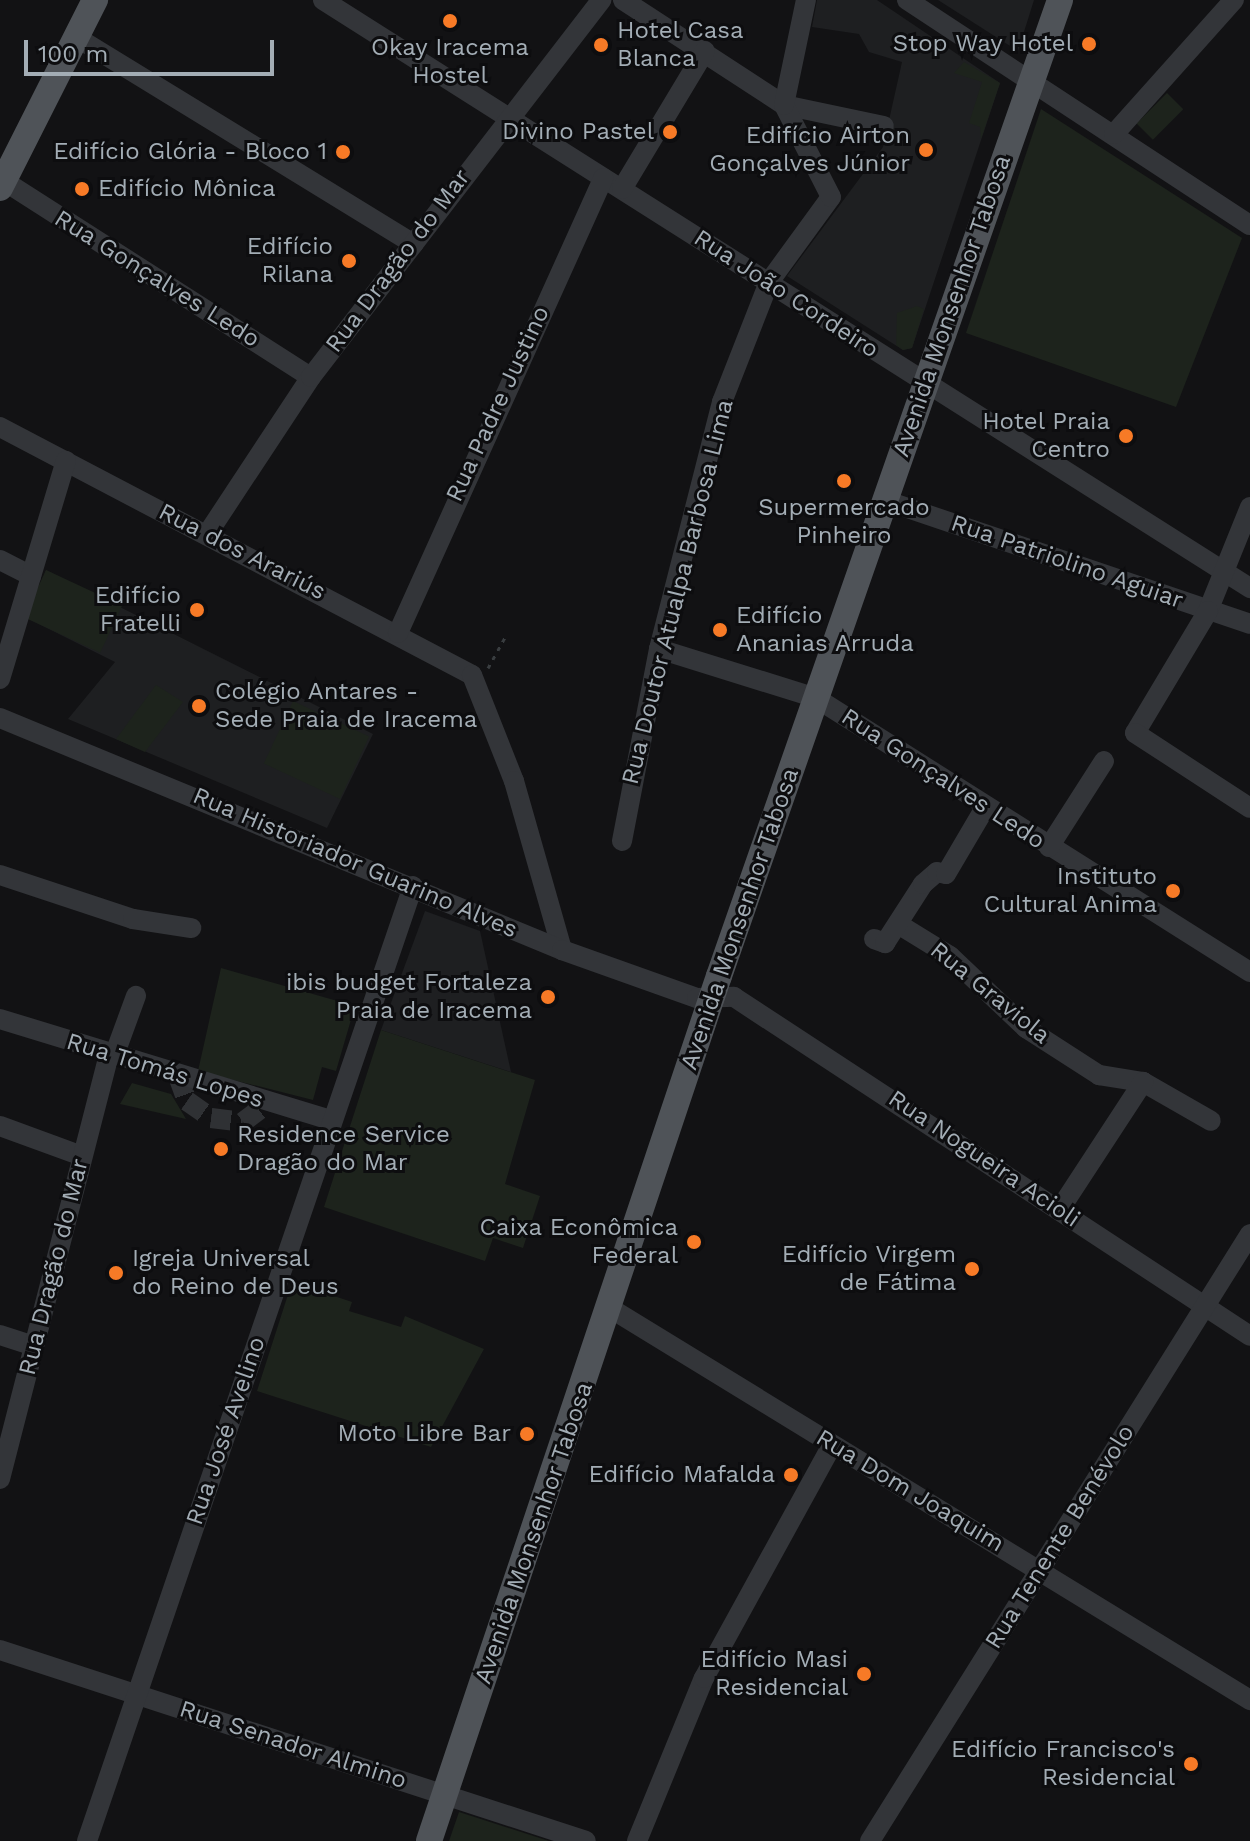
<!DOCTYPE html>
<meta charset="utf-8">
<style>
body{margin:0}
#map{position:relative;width:1250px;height:1841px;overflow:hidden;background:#121214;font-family:"Work Sans",sans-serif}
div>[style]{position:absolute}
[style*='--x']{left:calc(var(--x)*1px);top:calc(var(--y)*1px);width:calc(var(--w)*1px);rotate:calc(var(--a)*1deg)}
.built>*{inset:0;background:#1e1f21}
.green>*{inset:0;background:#1d231c;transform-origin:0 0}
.minor-tunnel>*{height:20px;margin-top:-10px;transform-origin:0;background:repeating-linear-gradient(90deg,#2f3134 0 20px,transparent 0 30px)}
.path>*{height:3px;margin-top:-1.5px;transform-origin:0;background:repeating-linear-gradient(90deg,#393d40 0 4px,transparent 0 10px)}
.minor>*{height:20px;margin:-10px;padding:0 10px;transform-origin:10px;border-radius:10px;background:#333539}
.major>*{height:26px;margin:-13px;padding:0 13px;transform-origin:13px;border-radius:13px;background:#4f5358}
.dots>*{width:22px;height:22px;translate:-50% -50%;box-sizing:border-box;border:4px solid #0d0d0f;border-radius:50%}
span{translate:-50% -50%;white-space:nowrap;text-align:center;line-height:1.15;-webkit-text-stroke:6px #0d0d0f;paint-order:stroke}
.poi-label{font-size:24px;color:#a3adb5}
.left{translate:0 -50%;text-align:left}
.right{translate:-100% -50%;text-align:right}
.street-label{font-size:24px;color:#a3adb5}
.scale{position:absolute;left:24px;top:40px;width:250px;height:36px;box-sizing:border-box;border:4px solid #a3adb5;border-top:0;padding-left:10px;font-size:24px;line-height:28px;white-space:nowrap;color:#a3adb5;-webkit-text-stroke:6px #0d0d0f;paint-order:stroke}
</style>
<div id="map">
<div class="built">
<div style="clip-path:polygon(817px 0,877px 0,1000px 83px,912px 348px,903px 350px,787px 276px,883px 147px,902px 62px,869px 52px,859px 34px,812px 27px)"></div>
<div style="clip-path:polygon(938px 0,1034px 0,1018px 51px)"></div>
<div style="clip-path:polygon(46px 570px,373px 734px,327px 828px,68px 719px,115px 662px,29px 619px)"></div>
<div style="clip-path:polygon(425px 911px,480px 931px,511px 1072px,381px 1030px)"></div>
</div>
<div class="green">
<div style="clip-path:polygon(964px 62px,1000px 83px,981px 139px,980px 127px,969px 123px,982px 82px,954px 73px)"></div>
<div style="left:1167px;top:93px;width:23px;height:43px;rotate:45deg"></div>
<div style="clip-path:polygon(1041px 109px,1242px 238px,1176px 407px,966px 333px)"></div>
<div style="clip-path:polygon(917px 306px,924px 309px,912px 348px,903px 350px,896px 345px,897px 313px)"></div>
<div style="left:46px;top:570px;width:84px;height:52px;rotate:25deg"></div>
<div style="clip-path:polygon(156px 685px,183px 702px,145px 752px,116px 739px)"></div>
<div style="left:293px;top:701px;width:84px;height:69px;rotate:25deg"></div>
<div style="clip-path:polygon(221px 968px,355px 1006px,336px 1071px,322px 1067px,313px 1100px,198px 1071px)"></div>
<div style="clip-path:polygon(381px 1030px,535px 1080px,505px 1184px,540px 1196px,523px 1248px,493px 1238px,485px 1261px,324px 1207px)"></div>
<div style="clip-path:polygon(132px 1083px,171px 1094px,186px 1119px,120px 1104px)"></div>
<div style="clip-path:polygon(292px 1282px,352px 1302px,349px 1311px,401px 1327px,405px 1316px,484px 1349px,431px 1447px,257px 1391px)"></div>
<div style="clip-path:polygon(459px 1812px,549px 1841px,449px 1841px)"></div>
</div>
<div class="minor-tunnel">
<div style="--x:178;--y:1076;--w:27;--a:70"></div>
<div style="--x:187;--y:1101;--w:29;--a:35"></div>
<div style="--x:211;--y:1118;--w:32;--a:7"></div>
<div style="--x:243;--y:1122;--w:31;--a:-37"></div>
</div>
<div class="path">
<div style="--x:488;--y:668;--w:39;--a:-61"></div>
</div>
<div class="minor">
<div style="--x:323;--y:0;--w:1098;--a:32.39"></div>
<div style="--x:623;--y:0;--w:192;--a:33.1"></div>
<div style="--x:784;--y:105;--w:102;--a:11.9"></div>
<div style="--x:907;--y:0;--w:410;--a:33.3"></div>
<div style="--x:76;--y:37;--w:396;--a:31.5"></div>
<div style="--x:1114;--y:134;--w:180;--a:-48.2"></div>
<div style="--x:4;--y:181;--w:364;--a:32.6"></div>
<div style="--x:622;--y:189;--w:161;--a:-59"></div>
<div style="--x:0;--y:427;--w:533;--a:27.72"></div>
<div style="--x:472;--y:675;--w:114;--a:68.4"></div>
<div style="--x:514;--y:781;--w:176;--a:74.1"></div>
<div style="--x:884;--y:500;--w:386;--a:18.7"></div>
<div style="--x:1250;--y:507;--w:112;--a:112"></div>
<div style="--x:1208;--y:611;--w:142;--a:120.9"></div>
<div style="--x:1135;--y:733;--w:137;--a:33.1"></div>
<div style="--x:208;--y:533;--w:187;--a:-56.6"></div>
<div style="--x:311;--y:377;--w:476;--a:-52.4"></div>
<div style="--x:0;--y:560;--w:35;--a:27"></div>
<div style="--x:398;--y:633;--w:499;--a:-65.7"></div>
<div style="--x:659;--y:649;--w:164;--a:17.3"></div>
<div style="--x:816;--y:698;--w:513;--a:32.27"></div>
<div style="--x:0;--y:679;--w:228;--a:-73.2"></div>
<div style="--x:0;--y:718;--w:608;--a:22.43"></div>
<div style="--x:562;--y:950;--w:143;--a:19.6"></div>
<div style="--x:697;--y:998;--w:37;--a:-2"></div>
<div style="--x:734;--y:997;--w:617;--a:33.3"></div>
<div style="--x:622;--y:841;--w:196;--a:-79.1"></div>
<div style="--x:659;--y:649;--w:255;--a:-75.7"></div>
<div style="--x:722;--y:402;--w:129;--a:-68.6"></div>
<div style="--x:769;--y:282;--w:105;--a:-53.9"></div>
<div style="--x:831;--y:197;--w:103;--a:-117.1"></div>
<div style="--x:784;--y:105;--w:107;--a:-78.2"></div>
<div style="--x:1049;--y:847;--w:102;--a:-57.4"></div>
<div style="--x:0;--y:875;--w:140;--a:18.3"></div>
<div style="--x:133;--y:919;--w:59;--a:8.8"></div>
<div style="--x:898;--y:924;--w:61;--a:31.6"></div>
<div style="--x:950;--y:956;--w:105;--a:43.5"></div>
<div style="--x:1026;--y:1028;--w:87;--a:32.8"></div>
<div style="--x:1099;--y:1075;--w:45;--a:9"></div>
<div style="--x:1143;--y:1082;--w:78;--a:29.8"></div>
<div style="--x:874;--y:939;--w:12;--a:20"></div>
<div style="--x:885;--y:943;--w:70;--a:-57.2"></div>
<div style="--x:923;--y:884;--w:18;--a:-41"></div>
<div style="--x:937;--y:872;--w:9;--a:13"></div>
<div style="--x:946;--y:874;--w:79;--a:-59.5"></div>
<div style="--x:0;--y:1019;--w:346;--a:17"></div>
<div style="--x:114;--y:1056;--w:64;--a:-69.9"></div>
<div style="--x:0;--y:1126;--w:87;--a:20.1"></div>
<div style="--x:1060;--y:1209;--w:152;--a:-56.8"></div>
<div style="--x:610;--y:1308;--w:751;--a:31.49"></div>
<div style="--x:0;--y:1335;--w:35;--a:18"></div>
<div style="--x:0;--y:1479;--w:439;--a:-75.6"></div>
<div style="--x:0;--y:1650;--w:616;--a:18.05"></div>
<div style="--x:87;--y:1841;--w:1009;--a:-71.15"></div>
<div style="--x:637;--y:1841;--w:176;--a:-67.7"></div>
<div style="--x:704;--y:1678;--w:266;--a:-61.2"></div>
<div style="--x:870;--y:1841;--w:716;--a:-57.95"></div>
</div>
<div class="major">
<div style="--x:0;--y:188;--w:211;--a:-63.2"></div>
<div style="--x:429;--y:1841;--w:912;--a:-71.47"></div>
<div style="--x:719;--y:976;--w:1034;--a:-70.74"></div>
</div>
<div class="dots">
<div style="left:450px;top:21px;background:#f77a26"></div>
<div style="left:1089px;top:44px;background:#f77a26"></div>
<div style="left:601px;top:45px;background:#f77a26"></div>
<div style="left:670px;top:132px;background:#f77a26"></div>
<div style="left:926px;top:150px;background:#f77a26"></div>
<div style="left:343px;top:152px;background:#f77a26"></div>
<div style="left:82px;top:189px;background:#f77a26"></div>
<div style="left:349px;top:261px;background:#f77a26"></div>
<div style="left:1126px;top:436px;background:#f77a26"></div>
<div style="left:844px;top:481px;background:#f77a26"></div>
<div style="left:197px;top:610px;background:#f77a26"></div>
<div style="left:720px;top:630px;background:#f77a26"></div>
<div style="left:199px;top:706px;background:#f77a26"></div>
<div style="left:1173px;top:891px;background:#f77a26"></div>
<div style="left:548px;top:997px;background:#f77a26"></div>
<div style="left:221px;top:1149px;background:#f77a26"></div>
<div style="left:694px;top:1242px;background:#f77a26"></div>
<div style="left:972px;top:1269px;background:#f77a26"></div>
<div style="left:116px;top:1273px;background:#f77a26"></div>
<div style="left:527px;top:1434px;background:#f77a26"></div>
<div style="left:791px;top:1475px;background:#f77a26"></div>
<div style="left:864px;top:1674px;background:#f77a26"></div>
<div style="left:1191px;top:1764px;background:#f77a26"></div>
</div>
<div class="poi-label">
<span class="left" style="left:617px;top:45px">Hotel Casa<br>Blanca</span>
<span class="right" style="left:1073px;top:44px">Stop Way Hotel</span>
<span style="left:450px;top:62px">Okay Iracema<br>Hostel</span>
<span class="right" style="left:654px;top:132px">Divino Pastel</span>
<span class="right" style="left:910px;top:150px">Edifício Airton<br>Gonçalves Júnior</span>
<span class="right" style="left:327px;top:152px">Edifício Glória - Bloco 1</span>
<span class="left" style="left:98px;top:189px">Edifício Mônica</span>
<span class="right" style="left:333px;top:261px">Edifício<br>Rilana</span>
<span class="right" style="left:1110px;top:436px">Hotel Praia<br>Centro</span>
<span style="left:844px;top:522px">Supermercado<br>Pinheiro</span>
<span class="right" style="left:181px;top:610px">Edifício<br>Fratelli</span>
<span class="left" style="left:736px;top:630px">Edifício<br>Ananias Arruda</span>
<span class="left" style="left:215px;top:706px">Colégio Antares -<br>Sede Praia de Iracema</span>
<span class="right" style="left:1157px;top:891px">Instituto<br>Cultural Anima</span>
<span class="right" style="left:532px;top:997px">ibis budget Fortaleza<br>Praia de Iracema</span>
<span class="left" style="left:237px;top:1149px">Residence Service<br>Dragão do Mar</span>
<span class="right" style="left:678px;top:1242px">Caixa Econômica<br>Federal</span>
<span class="right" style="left:956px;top:1269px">Edifício Virgem<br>de Fátima</span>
<span class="left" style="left:132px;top:1273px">Igreja Universal<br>do Reino de Deus</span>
<span class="right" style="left:511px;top:1434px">Moto Libre Bar</span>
<span class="right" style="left:775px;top:1475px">Edifício Mafalda</span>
<span class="right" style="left:848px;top:1674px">Edifício Masi<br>Residencial</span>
<span class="right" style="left:1175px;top:1764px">Edifício Francisco's<br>Residencial</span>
</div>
<div class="street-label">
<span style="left:398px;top:261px;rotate:-53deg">Rua Dragão do Mar</span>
<span style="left:157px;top:279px;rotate:32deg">Rua Gonçalves Ledo</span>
<span style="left:786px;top:294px;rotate:33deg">Rua João Cordeiro</span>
<span style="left:952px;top:306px;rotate:-71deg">Avenida Monsenhor Tabosa</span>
<span style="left:498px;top:404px;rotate:-65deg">Rua Padre Justino</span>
<span style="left:242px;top:552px;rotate:27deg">Rua dos Arariús</span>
<span style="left:1067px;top:562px;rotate:19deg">Rua Patriolino Aguiar</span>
<span style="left:678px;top:592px;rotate:-76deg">Rua Doutor Atualpa Barbosa Lima</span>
<span style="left:943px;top:779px;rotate:33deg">Rua Gonçalves Ledo</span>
<span style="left:355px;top:863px;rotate:23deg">Rua Historiador Guarino Alves</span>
<span style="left:740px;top:919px;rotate:-71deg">Avenida Monsenhor Tabosa</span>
<span style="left:990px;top:993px;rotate:39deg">Rua Graviola</span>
<span style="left:165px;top:1071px;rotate:17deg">Rua Tomás Lopes</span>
<span style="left:984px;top:1159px;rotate:34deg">Rua Nogueira Acioli</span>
<span style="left:54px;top:1267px;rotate:-76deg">Rua Dragão do Mar</span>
<span style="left:226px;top:1431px;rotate:-71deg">Rua José Avelino</span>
<span style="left:910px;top:1491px;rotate:31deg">Rua Dom Joaquim</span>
<span style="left:534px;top:1533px;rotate:-71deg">Avenida Monsenhor Tabosa</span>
<span style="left:1060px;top:1537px;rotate:-58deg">Rua Tenente Benévolo</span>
<span style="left:293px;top:1745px;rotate:18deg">Rua Senador Almino</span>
</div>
<div class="scale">100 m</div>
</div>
